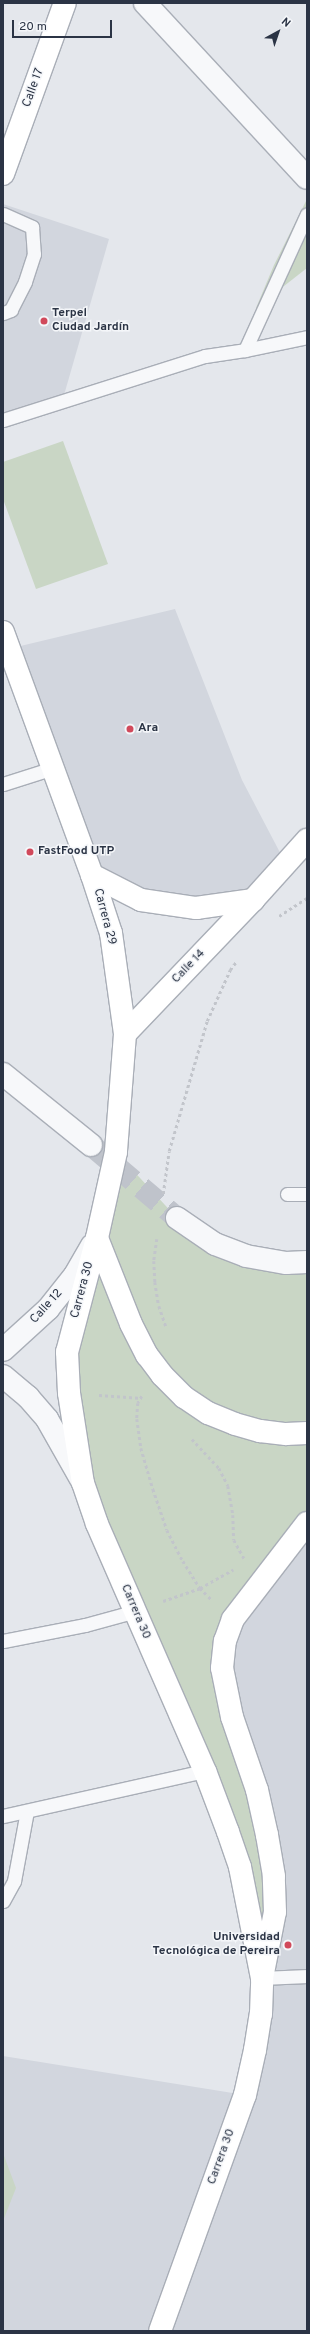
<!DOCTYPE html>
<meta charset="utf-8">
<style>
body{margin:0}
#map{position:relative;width:310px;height:2334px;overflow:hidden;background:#e4e7ec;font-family:Overpass,sans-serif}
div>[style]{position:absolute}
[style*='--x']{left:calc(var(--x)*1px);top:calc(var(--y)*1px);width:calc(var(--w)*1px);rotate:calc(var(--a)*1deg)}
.built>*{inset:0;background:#d2d6de}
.green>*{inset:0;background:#c9d6c5}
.street-tunnel>*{height:22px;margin-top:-11px;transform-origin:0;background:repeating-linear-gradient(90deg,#bfc3cb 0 22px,transparent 0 33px)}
.path>*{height:2.5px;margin-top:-1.25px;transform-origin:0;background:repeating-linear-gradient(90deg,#c2c5cb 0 3px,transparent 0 6px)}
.roads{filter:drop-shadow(1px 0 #a9aeb7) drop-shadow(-1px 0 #a9aeb7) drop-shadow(0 1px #a9aeb7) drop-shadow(0 -1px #a9aeb7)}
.lane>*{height:13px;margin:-6.5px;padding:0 6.5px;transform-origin:6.5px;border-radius:6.5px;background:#f7f8fa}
.street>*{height:22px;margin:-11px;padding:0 11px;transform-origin:11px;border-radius:11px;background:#f7f8fa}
.secondary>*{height:22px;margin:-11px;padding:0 11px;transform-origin:11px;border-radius:11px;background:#fff}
.dots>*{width:11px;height:11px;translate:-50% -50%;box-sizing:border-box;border:2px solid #f4f6f9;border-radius:50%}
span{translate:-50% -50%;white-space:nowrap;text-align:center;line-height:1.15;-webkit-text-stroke:3px #f4f6f9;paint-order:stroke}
.street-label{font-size:12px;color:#2b3445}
.poi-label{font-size:12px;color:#2b3445;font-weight:700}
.left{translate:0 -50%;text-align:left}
.right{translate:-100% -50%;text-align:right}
.frame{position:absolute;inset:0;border:4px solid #2b3445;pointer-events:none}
.north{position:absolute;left:258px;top:12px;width:40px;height:40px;-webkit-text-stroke:3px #f4f6f9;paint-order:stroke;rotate:40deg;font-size:11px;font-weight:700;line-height:16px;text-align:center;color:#2b3445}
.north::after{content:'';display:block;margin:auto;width:14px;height:18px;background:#2b3445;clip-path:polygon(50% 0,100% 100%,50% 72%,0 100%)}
.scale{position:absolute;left:12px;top:20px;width:100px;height:18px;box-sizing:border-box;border:2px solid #2b3445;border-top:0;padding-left:5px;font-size:12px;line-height:14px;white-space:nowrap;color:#2b3445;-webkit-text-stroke:3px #f4f6f9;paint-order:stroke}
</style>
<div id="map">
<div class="built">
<div style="clip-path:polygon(3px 204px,109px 239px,62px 402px,3px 420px)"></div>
<div style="clip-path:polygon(175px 609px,242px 780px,286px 864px,253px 900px,196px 908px,92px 875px,8px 649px)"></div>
<div style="clip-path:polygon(307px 1523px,307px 2331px,3px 2331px,3px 2056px,245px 2095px,261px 2014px,225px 1641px)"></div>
</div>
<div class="green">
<div style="clip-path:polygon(307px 199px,307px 268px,256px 308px,274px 265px)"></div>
<div style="clip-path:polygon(63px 441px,108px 564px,36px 589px,3px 499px,3px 462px)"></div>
<div style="clip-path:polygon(116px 1152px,177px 1218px,215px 1244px,307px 1262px,307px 1523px,225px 1641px,267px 1835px,262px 1978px,251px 1912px,97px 1524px,69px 1393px)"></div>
<div style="clip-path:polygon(3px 2153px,16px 2188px,3px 2221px)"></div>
</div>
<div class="street-tunnel">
<div style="--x:91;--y:1145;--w:113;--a:40.3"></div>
</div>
<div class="path">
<div style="--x:279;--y:916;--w:33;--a:-33"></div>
<div style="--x:163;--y:1194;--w:43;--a:-82.1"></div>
<div style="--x:169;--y:1151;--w:135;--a:-73.7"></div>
<div style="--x:207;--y:1021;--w:56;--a:-65.7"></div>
<div style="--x:230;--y:970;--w:10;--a:-53"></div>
<div style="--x:157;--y:1239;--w:22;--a:98"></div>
<div style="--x:154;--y:1261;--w:21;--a:87"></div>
<div style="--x:155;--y:1282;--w:24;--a:81"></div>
<div style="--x:159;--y:1306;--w:21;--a:71"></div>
<div style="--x:99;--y:1395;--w:43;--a:4"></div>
<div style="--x:142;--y:1396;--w:8;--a:120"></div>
<div style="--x:138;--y:1403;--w:16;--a:94"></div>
<div style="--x:137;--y:1419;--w:29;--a:82"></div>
<div style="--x:141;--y:1448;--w:43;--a:73.7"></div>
<div style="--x:153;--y:1489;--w:43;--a:71.1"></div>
<div style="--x:167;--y:1530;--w:35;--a:63"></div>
<div style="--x:183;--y:1561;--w:32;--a:58"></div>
<div style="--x:200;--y:1588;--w:17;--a:45"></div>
<div style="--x:192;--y:1439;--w:40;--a:47"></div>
<div style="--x:219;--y:1468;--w:20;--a:63"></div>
<div style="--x:228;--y:1486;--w:29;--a:80"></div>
<div style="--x:233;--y:1515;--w:25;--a:88"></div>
<div style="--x:234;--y:1540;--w:21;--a:61"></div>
<div style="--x:163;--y:1601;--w:39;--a:-19"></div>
<div style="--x:200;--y:1588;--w:38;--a:-29"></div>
</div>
<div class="roads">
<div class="lane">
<div style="--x:3;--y:214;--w:32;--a:24"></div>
<div style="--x:32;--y:227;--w:27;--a:86"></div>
<div style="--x:34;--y:254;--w:29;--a:108"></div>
<div style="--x:25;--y:282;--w:31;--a:117"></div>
<div style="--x:11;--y:310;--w:9;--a:159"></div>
<div style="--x:245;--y:350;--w:63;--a:-11.8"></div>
<div style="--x:3;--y:420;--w:212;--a:-17.6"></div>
<div style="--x:205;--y:356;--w:40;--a:-8.5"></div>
<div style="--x:245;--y:350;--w:149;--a:-65.5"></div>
<div style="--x:3;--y:784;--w:52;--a:-17.7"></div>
<div style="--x:287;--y:1194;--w:20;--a:0"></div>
<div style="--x:3;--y:1641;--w:84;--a:-11"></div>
<div style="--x:85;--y:1625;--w:53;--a:-15.4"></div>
<div style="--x:3;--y:1816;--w:207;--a:-12.6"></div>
<div style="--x:3;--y:1901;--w:23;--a:-61"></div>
<div style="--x:14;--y:1881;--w:71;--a:-79.5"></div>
<div style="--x:262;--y:1978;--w:45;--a:-2.5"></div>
</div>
<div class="street">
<div style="--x:145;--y:3;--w:238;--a:47.2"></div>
<div style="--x:3;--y:1074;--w:113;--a:38.9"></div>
<div style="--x:177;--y:1218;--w:46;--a:34.4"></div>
<div style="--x:215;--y:1244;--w:33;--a:21"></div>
<div style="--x:246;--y:1256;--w:41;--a:9.9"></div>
<div style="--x:286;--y:1263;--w:21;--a:-3"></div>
<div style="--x:3;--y:1350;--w:61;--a:-42.3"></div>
<div style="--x:48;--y:1309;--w:43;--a:-51.5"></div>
<div style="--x:75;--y:1275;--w:34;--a:-60"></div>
<div style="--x:3;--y:1376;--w:33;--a:40"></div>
<div style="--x:28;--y:1397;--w:29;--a:49"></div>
<div style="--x:47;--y:1419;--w:69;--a:60.5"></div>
</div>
<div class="secondary">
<div style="--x:3;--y:174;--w:182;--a:-70.1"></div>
<div style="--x:3;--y:632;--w:259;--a:69.9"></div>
<div style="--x:92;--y:875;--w:61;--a:71.9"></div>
<div style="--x:111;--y:933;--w:102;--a:82.1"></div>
<div style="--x:125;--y:1034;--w:118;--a:94.4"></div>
<div style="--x:116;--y:1152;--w:88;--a:102.5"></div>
<div style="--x:97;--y:1238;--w:118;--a:104.7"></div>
<div style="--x:67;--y:1352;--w:41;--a:87.2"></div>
<div style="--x:69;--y:1393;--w:91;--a:81.2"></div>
<div style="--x:83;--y:1483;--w:43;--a:71.1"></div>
<div style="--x:97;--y:1524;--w:270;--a:66.4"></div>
<div style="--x:205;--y:1771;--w:65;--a:69.3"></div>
<div style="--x:228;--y:1832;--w:37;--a:71"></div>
<div style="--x:240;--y:1867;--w:113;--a:78.8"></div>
<div style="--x:92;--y:875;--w:55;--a:27"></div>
<div style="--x:141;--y:900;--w:56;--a:8.3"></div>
<div style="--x:196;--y:908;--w:58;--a:-8"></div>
<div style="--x:125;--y:1034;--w:185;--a:-46.3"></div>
<div style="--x:253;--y:900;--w:81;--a:-48"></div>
<div style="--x:97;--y:1238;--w:92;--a:68.4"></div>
<div style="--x:131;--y:1324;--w:35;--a:63"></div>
<div style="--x:147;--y:1355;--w:25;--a:53"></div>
<div style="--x:162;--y:1375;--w:31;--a:45"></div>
<div style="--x:184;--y:1397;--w:29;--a:34"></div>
<div style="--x:208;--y:1413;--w:29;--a:22"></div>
<div style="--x:235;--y:1424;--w:26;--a:16"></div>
<div style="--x:260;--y:1431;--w:26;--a:7"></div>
<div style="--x:286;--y:1434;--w:21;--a:-3"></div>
<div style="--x:160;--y:2331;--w:251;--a:-70.2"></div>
<div style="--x:245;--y:2095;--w:46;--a:-77.5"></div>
<div style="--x:255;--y:2050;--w:36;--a:-81"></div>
<div style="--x:261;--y:2014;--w:36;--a:-88"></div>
<div style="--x:262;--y:1978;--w:67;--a:-78.9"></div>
<div style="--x:275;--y:1912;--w:36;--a:-92"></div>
<div style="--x:274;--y:1876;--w:42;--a:-99.7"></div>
<div style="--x:267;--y:1835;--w:46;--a:-102.5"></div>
<div style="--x:257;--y:1790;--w:77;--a:-108.9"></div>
<div style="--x:232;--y:1717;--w:50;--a:-101.5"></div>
<div style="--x:222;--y:1668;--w:27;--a:-84"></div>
<div style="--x:225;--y:1641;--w:23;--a:-70"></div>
<div style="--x:233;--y:1619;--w:121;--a:-52.4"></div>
</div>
</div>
<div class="dots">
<div style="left:44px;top:321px;background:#d1495b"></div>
<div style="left:130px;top:729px;background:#d1495b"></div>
<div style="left:30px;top:852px;background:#d1495b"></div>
<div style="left:288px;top:1945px;background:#d1495b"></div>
</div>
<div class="street-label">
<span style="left:34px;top:88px;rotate:-70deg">Calle 17</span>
<span style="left:104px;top:917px;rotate:75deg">Carrera 29</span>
<span style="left:189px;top:967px;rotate:-46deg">Calle 14</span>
<span style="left:83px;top:1290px;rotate:-75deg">Carrera 30</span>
<span style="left:47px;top:1307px;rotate:-48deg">Calle 12</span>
<span style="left:135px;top:1612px;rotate:67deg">Carrera 30</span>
<span style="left:222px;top:2157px;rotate:-70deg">Carrera 30</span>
</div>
<div class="poi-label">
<span class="left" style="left:52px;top:321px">Terpel<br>Ciudad Jardín</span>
<span class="left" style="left:138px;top:729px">Ara</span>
<span class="left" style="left:38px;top:852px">FastFood UTP</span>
<span class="right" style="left:280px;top:1945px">Universidad<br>Tecnológica de Pereira</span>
</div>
<div class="frame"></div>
<div class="north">N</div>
<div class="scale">20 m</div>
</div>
